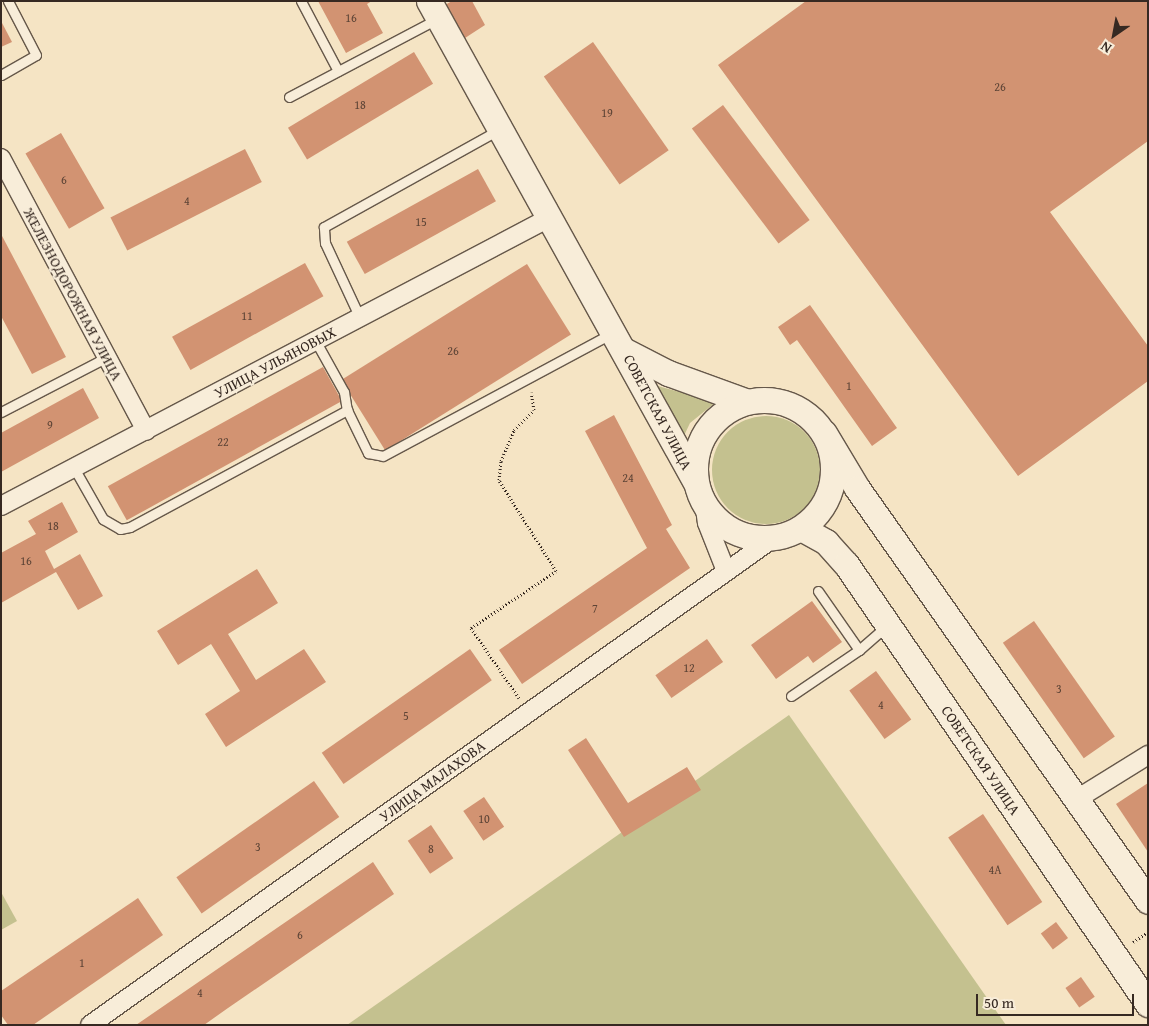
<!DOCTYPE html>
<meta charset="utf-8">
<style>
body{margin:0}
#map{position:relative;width:1149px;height:1026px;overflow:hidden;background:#f5e4c4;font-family:"Gentium Book Plus",serif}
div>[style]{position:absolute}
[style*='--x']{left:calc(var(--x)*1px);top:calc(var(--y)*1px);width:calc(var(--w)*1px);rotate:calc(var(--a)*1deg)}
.green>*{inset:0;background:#c4c18f}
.round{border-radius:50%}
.building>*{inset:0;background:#d29372;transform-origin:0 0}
.path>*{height:3px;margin-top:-1.5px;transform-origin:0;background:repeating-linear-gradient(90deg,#362922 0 1px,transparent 0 3.5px)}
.roads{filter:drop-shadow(1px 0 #66584a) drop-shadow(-1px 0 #66584a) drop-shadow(0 1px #66584a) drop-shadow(0 -1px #66584a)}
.service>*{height:9px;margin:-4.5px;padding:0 4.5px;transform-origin:4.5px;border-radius:4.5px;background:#f8edd9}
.minor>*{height:18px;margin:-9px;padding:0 9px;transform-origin:9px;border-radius:9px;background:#f8edd9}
.secondary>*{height:25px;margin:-12.5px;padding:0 12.5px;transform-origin:12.5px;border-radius:12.5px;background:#f8edd9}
.secondary>.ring{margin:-12.5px;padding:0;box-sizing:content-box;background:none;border:25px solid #f8edd9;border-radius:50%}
span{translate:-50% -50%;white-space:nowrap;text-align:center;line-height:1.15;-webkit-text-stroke:4px #f8edd9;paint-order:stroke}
.number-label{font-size:12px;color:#5d4436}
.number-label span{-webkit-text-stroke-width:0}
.street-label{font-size:15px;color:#362922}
.frame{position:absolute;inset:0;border:2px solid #362922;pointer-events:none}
.north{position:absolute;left:1089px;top:10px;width:50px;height:50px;-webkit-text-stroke:4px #f8edd9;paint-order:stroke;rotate:213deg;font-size:14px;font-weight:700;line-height:20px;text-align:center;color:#362922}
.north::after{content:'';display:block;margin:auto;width:18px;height:22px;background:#362922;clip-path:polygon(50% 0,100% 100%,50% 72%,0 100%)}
.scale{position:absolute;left:976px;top:994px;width:158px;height:22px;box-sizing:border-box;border:2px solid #362922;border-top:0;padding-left:6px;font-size:15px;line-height:18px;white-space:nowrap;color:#362922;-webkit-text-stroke:4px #f8edd9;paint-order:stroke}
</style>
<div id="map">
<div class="green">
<div style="clip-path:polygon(654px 385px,716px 402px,690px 423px,682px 440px)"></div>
<div class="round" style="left:712px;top:416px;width:108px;height:108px"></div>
<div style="clip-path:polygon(789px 715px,1006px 1025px,347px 1025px)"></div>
<div style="clip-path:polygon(1px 892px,17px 921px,1px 930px)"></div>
</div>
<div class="building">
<div style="clip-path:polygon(318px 1px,372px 1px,367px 4px,383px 33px,346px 53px)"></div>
<div style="clip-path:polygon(452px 1px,472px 1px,485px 25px,465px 38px,445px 5px)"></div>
<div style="clip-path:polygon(806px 1px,1148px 1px,1148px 141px,1050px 212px,1148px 346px,1148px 381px,1018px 476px,718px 65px)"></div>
<div style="clip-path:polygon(1px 21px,12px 42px,1px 47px)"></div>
<div style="left:593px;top:42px;width:132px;height:60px;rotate:55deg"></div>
<div style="left:414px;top:52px;width:37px;height:147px;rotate:59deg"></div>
<div style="left:723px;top:105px;width:144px;height:39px;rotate:53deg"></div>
<div style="left:61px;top:133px;width:87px;height:41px;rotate:60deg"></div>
<div style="left:245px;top:149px;width:37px;height:151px;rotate:63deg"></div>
<div style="left:478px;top:169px;width:37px;height:150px;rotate:61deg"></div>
<div style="clip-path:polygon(1px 234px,66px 357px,32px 374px,1px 316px)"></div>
<div style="left:305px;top:263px;width:38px;height:152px;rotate:61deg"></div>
<div style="left:527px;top:264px;width:83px;height:219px;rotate:58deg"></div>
<div style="clip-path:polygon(810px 305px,897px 428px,872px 446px,797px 340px,790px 345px,778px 327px)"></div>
<div style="left:323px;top:367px;width:39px;height:246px;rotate:61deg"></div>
<div style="clip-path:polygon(83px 388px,99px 418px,1px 472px,1px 433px)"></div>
<div style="clip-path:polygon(614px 415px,672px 525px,666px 529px,690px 568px,522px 684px,499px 650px,647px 548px,585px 431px)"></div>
<div style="clip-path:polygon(62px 502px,78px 532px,45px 551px,54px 569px,80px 554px,103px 596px,78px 610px,56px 572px,1px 603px,1px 553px,36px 534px,28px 521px)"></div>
<div style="clip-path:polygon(257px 569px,278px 603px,228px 634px,256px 680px,304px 649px,326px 682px,226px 747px,205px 714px,240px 691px,211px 644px,178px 665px,157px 631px)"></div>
<div style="clip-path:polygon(812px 601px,842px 642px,813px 663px,808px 656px,776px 679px,751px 645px)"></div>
<div style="left:1034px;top:621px;width:141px;height:38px;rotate:55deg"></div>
<div style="left:707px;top:639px;width:28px;height:63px;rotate:55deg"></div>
<div style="left:470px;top:649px;width:38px;height:181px;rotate:55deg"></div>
<div style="left:876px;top:671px;width:60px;height:33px;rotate:54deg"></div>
<div style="clip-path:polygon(586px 738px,628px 803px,687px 767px,701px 790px,624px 837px,568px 750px)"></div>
<div style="left:314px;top:781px;width:44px;height:168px;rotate:55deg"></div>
<div style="clip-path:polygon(1148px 783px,1148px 852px,1116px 804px)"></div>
<div style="left:484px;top:797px;width:36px;height:25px;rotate:56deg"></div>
<div style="left:983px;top:814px;width:106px;height:42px;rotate:56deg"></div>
<div style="left:431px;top:825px;width:40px;height:28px;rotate:56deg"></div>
<div style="clip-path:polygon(373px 862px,394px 894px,228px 1008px,204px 1025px,136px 1025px)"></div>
<div style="clip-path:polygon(138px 898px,163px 935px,33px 1025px,8px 1025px,1px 1015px,1px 991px)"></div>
<div style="left:1056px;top:922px;width:20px;height:19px;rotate:53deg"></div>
<div style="left:1081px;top:977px;width:24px;height:19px;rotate:55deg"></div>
</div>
<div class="path">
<div style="--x:519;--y:698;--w:85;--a:-124.4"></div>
<div style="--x:471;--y:628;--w:102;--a:-33.8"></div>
<div style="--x:556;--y:571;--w:107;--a:-122.1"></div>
<div style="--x:499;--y:480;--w:19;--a:-84"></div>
<div style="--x:501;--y:461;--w:34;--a:-67"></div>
<div style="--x:514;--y:430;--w:28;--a:-45"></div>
<div style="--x:534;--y:410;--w:18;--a:-99"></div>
<div style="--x:1133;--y:942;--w:18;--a:-34"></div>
</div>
<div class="roads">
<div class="service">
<div style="--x:301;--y:1;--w:79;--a:62.1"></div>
<div style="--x:1;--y:75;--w:40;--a:-29.7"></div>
<div style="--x:36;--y:55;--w:61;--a:-117.4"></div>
<div style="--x:289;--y:97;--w:167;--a:-27.8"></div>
<div style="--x:360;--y:318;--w:83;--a:-115"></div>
<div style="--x:325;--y:243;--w:16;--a:-94"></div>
<div style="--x:324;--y:227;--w:201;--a:-29.1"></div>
<div style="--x:315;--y:340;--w:60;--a:60.9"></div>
<div style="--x:344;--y:392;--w:18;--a:81"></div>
<div style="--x:1;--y:412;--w:119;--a:-27.4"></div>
<div style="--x:74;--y:468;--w:59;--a:60.4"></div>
<div style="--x:103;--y:519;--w:20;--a:30"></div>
<div style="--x:120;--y:529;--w:10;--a:-11"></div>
<div style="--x:130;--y:527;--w:247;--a:-28.3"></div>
<div style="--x:347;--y:410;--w:48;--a:64"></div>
<div style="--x:368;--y:453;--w:15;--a:11"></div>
<div style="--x:383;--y:456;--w:260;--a:-28.2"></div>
<div style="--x:818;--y:591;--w:72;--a:55.2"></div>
<div style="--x:791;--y:696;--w:82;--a:-34.1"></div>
<div style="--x:859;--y:650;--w:37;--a:-41"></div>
</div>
<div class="minor">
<div style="--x:1;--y:158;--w:309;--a:62"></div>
<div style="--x:704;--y:502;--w:21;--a:82"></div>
<div style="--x:707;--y:523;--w:52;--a:68.4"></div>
<div style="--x:1;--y:506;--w:619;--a:-27.72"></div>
<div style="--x:1077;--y:799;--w:84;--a:-31.8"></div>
<div style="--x:90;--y:1025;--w:841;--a:-35.47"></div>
</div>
<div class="secondary">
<div style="--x:429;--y:1;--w:549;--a:61.01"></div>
<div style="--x:623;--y:350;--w:51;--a:27.1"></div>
<div style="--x:668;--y:373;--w:82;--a:20"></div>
<div class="ring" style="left:695px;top:400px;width:113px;height:113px"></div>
<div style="--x:824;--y:433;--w:64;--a:59"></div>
<div style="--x:857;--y:488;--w:505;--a:54.83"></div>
<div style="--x:801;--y:528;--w:29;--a:29"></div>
<div style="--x:826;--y:542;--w:30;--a:48"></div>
<div style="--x:846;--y:564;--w:534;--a:55.54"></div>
</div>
</div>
<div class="number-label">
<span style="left:351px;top:18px">16</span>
<span style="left:1000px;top:87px">26</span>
<span style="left:360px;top:105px">18</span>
<span style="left:607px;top:113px">19</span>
<span style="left:64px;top:180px">6</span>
<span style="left:187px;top:201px">4</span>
<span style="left:421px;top:222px">15</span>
<span style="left:247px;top:316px">11</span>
<span style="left:453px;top:351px">26</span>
<span style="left:849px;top:386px">1</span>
<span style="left:50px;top:425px">9</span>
<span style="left:223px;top:442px">22</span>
<span style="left:628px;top:478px">24</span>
<span style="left:53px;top:526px">18</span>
<span style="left:26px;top:561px">16</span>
<span style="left:595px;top:609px">7</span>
<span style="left:689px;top:668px">12</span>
<span style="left:1059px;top:689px">3</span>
<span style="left:881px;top:705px">4</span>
<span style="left:406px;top:716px">5</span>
<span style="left:484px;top:819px">10</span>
<span style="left:258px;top:847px">3</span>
<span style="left:431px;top:849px">8</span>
<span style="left:995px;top:870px">4А</span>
<span style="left:300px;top:935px">6</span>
<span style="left:82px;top:963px">1</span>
<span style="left:200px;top:993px">4</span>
</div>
<div class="street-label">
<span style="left:73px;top:294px;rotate:62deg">ЖЕЛЕЗНОДОРОЖНАЯ УЛИЦА</span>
<span style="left:275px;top:362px;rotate:-28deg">УЛИЦА УЛЬЯНОВЫХ</span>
<span style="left:658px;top:412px;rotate:62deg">СОВЕТСКАЯ УЛИЦА</span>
<span style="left:981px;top:760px;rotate:56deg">СОВЕТСКАЯ УЛИЦА</span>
<span style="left:432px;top:781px;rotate:-36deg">УЛИЦА МАЛАХОВА</span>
</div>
<div class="frame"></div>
<div class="north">N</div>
<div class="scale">50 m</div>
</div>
